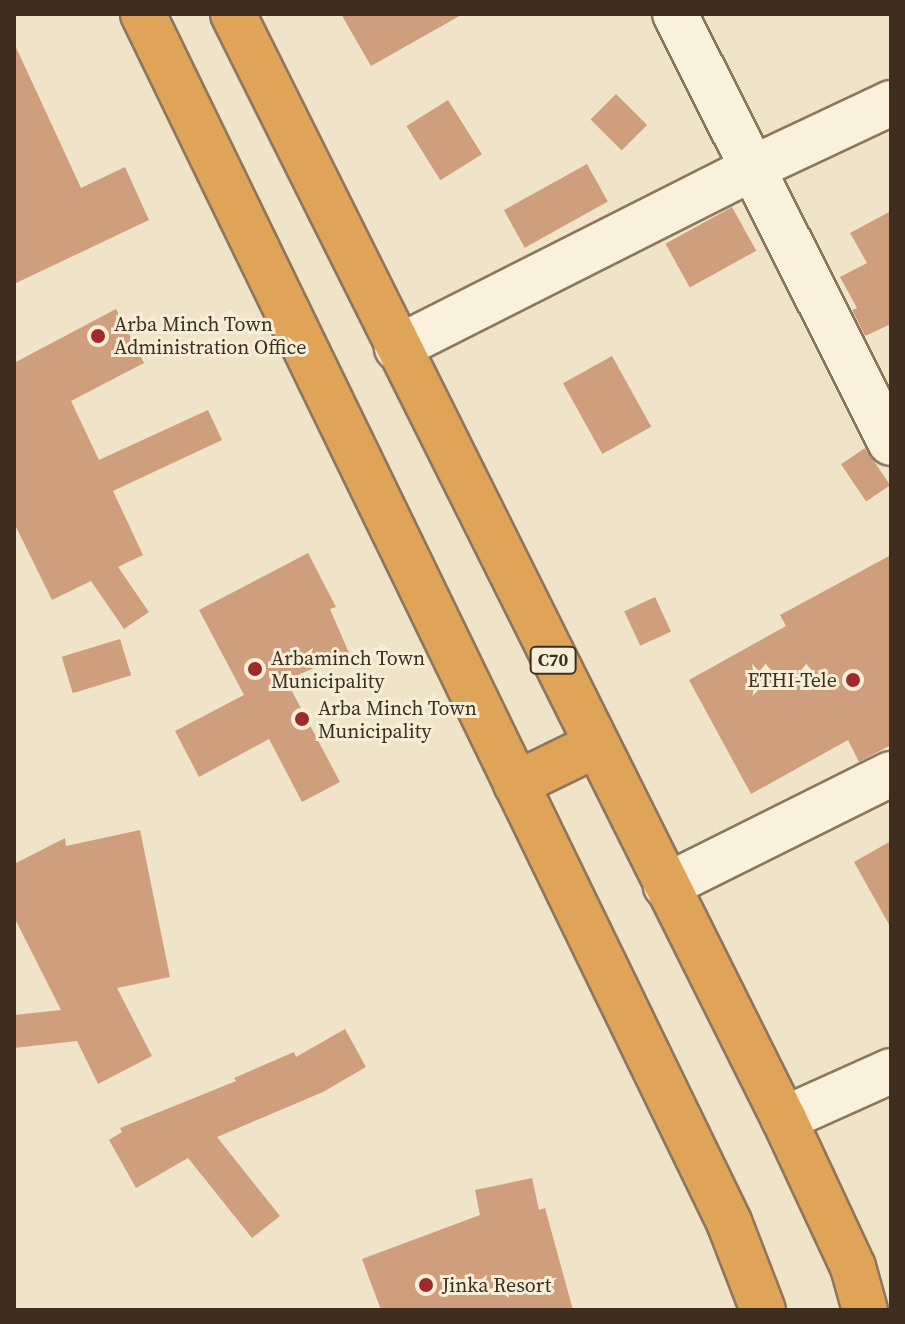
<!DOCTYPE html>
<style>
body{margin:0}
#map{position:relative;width:905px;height:1324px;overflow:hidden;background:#f0e4c8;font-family:"Source Serif 4",serif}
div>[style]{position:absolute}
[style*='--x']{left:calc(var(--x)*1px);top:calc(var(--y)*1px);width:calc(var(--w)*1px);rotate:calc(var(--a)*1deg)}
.building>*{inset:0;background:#cf9f7d;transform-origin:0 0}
.roads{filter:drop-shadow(2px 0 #8d765c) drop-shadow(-2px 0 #8d765c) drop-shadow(0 2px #8d765c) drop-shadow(0 -2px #8d765c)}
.minor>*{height:44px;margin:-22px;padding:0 22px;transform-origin:22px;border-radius:22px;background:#faf1dc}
.highway>*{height:44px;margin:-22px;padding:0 22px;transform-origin:22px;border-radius:22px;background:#e0a458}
.dots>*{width:22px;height:22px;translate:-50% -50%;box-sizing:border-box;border:4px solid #f7eed8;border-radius:50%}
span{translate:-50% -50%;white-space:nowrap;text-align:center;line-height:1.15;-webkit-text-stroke:6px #f7eed8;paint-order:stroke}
.shield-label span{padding:2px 6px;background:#f7eed8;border:2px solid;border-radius:6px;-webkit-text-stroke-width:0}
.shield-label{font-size:18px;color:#3d2e20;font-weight:700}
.poi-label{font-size:20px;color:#3d2e20}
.left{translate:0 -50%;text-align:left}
.right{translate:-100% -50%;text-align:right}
.frame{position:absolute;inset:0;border:16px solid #3d2e20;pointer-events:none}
</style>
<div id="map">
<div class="building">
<div style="clip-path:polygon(341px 14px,463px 14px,371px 66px)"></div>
<div style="clip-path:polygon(14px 43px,81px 188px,125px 167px,149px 220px,14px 284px)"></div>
<div style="left:616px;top:94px;width:44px;height:36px;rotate:45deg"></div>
<div style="left:448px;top:100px;width:64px;height:49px;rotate:58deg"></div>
<div style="left:587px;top:164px;width:43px;height:95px;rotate:61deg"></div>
<div style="left:732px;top:207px;width:50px;height:76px;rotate:61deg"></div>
<div style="clip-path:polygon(891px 211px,891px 324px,865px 336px,852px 310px,857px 308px,840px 277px,867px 263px,850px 233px)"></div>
<div style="clip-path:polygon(116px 309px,144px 363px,71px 401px,99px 460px,208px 410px,222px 440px,113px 491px,143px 555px,118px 567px,149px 612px,124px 629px,91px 581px,52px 600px,14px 523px,14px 363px)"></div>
<div style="left:612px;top:356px;width:81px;height:56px;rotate:61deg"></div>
<div style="left:865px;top:448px;width:45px;height:29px;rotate:56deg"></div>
<div style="clip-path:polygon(308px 553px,336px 607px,330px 609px,349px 653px,286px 680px,340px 782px,302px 802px,269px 739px,199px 777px,175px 731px,244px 695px,199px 610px)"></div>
<div style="clip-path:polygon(891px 555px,891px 745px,859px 762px,848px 740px,751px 794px,689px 680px,786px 626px,780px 615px)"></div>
<div style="left:655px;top:597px;width:38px;height:34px;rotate:65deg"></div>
<div style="left:120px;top:639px;width:38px;height:61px;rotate:73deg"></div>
<div style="clip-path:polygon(140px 830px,170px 977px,117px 988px,152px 1056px,98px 1084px,77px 1041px,14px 1048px,14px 1015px,61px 1010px,14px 917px,14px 864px,65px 838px,66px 846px)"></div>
<div style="clip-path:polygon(891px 841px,891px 928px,854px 862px)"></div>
<div style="clip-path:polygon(345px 1029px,366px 1067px,323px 1092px,217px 1137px,280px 1216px,252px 1238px,188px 1158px,136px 1188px,109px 1140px,122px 1132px,120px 1128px,236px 1081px,234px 1078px,294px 1052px,296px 1057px)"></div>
<div style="clip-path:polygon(532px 1178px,539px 1210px,545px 1208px,573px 1310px,381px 1310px,362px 1259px,480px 1215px,475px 1190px)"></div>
</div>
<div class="roads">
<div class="minor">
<div style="--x:675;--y:14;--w:480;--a:63.3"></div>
<div style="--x:397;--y:348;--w:399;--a:-26.8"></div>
<div style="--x:753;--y:168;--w:153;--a:-25.2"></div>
<div style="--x:666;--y:886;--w:251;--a:-26.5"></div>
<div style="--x:784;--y:1119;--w:117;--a:-24.2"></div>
</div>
<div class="highway">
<div style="--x:143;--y:14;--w:1343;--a:64.12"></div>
<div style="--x:729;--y:1222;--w:94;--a:68.9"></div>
<div style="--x:233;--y:14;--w:1235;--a:63.5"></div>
<div style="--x:784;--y:1119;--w:163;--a:65"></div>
<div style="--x:853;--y:1267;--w:45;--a:74.4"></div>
<div style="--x:516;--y:784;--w:89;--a:-26"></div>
</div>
</div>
<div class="dots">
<div style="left:98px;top:336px;background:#9e2a2b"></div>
<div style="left:255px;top:669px;background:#9e2a2b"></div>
<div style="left:853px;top:680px;background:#9e2a2b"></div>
<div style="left:302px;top:719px;background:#9e2a2b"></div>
<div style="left:426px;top:1285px;background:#9e2a2b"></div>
</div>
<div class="shield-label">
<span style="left:553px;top:660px">C70</span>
</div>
<div class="poi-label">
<span class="left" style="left:114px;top:336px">Arba Minch Town<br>Administration Office</span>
<span class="left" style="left:271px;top:670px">Arbaminch Town<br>Municipality</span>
<span class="right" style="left:837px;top:680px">ETHI-Tele</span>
<span class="left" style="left:318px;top:720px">Arba Minch Town<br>Municipality</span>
<span class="left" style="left:442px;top:1285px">Jinka Resort</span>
</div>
<div class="frame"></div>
</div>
